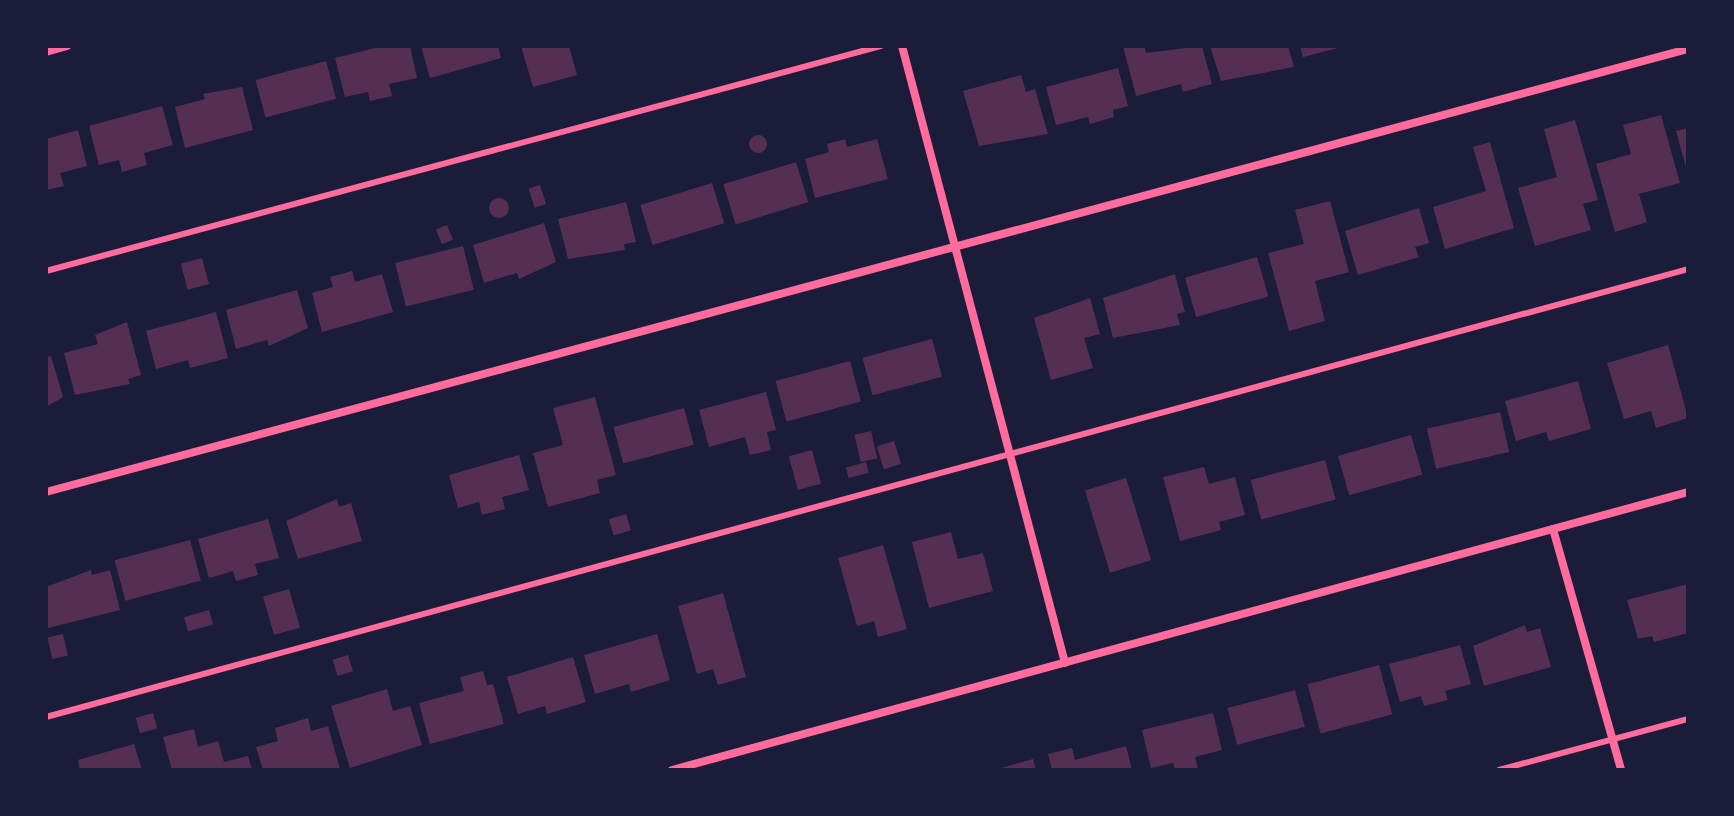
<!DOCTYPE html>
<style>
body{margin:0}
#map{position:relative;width:1734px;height:816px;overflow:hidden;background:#1b1b3a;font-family:"PT Sans Narrow",sans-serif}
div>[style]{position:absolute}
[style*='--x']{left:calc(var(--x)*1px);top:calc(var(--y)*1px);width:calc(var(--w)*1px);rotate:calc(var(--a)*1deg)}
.building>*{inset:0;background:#542f53;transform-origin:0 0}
.round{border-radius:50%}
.service>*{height:6px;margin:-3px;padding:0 3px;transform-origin:3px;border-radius:3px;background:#ff6b9d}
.minor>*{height:8px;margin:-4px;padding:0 4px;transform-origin:4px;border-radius:4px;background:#ff6b9d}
span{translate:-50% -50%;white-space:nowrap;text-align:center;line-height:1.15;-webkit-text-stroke:6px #1b1b3a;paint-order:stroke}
.frame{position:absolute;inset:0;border:48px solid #1b1b3a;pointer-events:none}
</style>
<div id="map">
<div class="building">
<div style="clip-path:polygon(383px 46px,410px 46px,417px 78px,389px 84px,392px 96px,370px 101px,368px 92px,345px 97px,335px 58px)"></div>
<div style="clip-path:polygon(421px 46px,498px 46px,501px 58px,430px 78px)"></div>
<div style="clip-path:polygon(521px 46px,569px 46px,577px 75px,533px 87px)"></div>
<div style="clip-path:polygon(1123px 46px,1144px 46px,1146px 53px,1202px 46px,1212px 84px,1183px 92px,1181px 84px,1136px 96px)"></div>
<div style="clip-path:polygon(1210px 46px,1288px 46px,1294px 67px,1221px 81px)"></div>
<div style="clip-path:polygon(1300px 46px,1342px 46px,1342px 47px,1303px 57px)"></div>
<div style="left:326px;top:61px;width:39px;height:73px;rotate:75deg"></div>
<div style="clip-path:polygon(1118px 68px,1128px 106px,1113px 110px,1114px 117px,1090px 124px,1088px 117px,1056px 125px,1046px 87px)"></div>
<div style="clip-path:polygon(1021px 75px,1026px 92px,1035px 89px,1048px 134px,979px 146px,963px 91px)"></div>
<div style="clip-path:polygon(242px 87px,253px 130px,185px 148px,175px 107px,205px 99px,203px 94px)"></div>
<div style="clip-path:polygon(162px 106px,173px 145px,144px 153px,147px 165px,122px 172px,119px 160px,99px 165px,89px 126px)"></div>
<div style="clip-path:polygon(1661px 115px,1680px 183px,1639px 194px,1647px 222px,1615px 232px,1596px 164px,1631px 154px,1623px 125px)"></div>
<div style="clip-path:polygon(1575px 120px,1598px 200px,1583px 204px,1591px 230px,1535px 246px,1518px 188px,1557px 177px,1544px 129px)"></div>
<div style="clip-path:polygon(1688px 128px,1688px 171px,1687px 171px,1676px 131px)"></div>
<div style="clip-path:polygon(78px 130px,87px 166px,60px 173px,64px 186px,46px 190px,46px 139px)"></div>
<div class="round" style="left:749px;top:135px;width:18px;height:18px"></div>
<div style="clip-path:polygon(845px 139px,847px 147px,877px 139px,888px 179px,815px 198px,805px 159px,829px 152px,827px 144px)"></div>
<div style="clip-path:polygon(1490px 142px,1514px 228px,1445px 249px,1433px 207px,1486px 191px,1473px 147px)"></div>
<div style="left:796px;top:162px;width:42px;height:76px;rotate:73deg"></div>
<div style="left:712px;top:183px;width:42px;height:75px;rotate:73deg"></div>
<div style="left:540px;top:185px;width:20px;height:12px;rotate:72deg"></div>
<div class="round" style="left:489px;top:198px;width:20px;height:20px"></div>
<div style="clip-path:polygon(1330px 201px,1349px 272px,1315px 281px,1325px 321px,1289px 331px,1268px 253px,1304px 244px,1295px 210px)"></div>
<div style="clip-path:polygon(626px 202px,636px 242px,624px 244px,625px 250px,568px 259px,558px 219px)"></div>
<div style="clip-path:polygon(1419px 208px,1429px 243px,1415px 247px,1419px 257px,1358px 275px,1345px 231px)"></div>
<div style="clip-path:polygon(544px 223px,556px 262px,519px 279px,517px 273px,484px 283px,473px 245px)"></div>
<div style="left:447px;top:225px;width:16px;height:12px;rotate:68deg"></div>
<div style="left:463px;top:246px;width:45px;height:70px;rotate:76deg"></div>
<div style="left:1257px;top:257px;width:41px;height:75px;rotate:74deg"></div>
<div style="left:202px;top:258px;width:27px;height:22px;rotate:75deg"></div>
<div style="clip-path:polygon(352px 271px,355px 282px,382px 274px,393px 312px,322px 332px,312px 293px,333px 287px,330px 277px)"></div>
<div style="clip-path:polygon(1175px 274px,1185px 312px,1177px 314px,1180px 325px,1113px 338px,1103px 298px)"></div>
<div style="clip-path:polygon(297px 290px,308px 328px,269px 346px,267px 340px,236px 349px,226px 310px)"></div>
<div style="clip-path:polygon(1090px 298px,1100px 334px,1084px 338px,1093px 368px,1051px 380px,1034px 318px)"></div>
<div style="clip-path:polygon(216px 312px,228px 358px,190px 368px,188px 360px,156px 369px,146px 331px)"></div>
<div style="clip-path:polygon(127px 322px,141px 375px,128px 379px,130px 384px,75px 395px,64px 353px,98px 344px,95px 335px)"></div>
<div style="left:932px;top:339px;width:39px;height:72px;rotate:75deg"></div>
<div style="clip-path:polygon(1668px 345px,1688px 418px,1656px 428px,1651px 411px,1624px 419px,1607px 363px)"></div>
<div style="clip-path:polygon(51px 356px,63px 397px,46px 407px,46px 357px)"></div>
<div style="left:850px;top:361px;width:42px;height:77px;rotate:75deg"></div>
<div style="clip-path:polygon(1578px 381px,1591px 429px,1549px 441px,1546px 432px,1516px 441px,1505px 401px)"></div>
<div style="clip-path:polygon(766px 392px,776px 430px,767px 432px,771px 450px,750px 455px,745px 437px,709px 447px,699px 410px)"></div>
<div style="clip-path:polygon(595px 397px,616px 475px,597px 480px,600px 493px,548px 507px,533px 453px,563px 445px,553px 408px)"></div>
<div style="left:684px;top:408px;width:38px;height:73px;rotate:75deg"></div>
<div style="left:1500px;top:412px;width:41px;height:75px;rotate:77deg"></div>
<div style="left:871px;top:431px;width:28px;height:17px;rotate:77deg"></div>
<div style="left:1411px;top:435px;width:41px;height:76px;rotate:74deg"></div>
<div style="left:894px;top:441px;width:24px;height:18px;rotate:73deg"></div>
<div style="left:812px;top:450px;width:35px;height:24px;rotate:75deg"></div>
<div style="clip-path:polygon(519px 455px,529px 490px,502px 497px,505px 509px,482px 515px,479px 502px,458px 508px,449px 475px)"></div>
<div style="left:1325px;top:460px;width:41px;height:77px;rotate:75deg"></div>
<div style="left:866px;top:462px;width:11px;height:21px;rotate:75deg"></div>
<div style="clip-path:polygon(1204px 467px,1209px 484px,1235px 477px,1245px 515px,1219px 522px,1221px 530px,1180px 541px,1163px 477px)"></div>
<div style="left:1126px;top:478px;width:86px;height:43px;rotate:73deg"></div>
<div style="clip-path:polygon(337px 499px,339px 507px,351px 503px,362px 541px,298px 559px,286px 521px)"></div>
<div style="left:626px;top:514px;width:17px;height:18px;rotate:73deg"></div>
<div style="clip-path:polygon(268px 519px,279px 558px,255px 564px,258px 575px,236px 581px,233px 571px,209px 578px,198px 539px)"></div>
<div style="clip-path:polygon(951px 532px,958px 559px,983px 553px,993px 591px,929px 608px,912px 542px)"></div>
<div style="left:190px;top:540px;width:42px;height:78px;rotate:75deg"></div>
<div style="clip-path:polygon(883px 545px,907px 629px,878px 637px,874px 621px,857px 626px,838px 558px)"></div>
<div style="clip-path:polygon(91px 570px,92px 575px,110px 570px,120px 610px,48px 628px,46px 587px)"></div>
<div style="clip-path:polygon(1688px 584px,1688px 633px,1654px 642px,1652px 636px,1638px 639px,1627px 600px)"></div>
<div style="left:289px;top:589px;width:40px;height:27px;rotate:74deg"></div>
<div style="clip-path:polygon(723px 593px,746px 677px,718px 685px,713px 669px,697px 674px,678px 606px)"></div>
<div style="left:209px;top:610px;width:15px;height:26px;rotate:74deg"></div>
<div style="clip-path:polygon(1525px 625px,1527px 632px,1540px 628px,1551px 667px,1484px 686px,1473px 646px)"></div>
<div style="left:63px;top:634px;width:22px;height:16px;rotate:77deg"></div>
<div style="clip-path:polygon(657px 634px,670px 680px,631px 692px,629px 684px,595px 694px,584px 655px)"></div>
<div style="clip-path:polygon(1460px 645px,1471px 684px,1445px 691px,1448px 700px,1424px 706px,1421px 696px,1400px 702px,1389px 664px)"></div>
<div style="left:348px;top:655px;width:17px;height:16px;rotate:73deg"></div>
<div style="clip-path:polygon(573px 657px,586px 702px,547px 714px,545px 706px,518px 714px,507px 677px)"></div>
<div style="left:1379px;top:665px;width:51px;height:74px;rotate:75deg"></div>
<div style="clip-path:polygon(483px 671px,487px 685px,493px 684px,504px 724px,430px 744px,419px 703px,464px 691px,460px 677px)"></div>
<div style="clip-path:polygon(387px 689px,393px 711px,410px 706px,422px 745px,350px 768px,331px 706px)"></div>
<div style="left:1295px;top:690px;width:38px;height:70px;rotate:75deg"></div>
<div style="left:153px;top:713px;width:16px;height:18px;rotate:75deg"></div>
<div style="clip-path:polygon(1213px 713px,1222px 750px,1195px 757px,1198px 768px,1175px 770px,1173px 763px,1151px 768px,1142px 730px)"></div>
<div style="clip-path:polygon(308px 718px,311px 731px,328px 726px,340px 769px,263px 770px,256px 747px,278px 741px,275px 728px)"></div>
<div style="clip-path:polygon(194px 729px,198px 747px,218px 741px,224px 762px,248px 756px,252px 770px,172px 770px,163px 737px)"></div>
<div style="clip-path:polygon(134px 744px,142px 770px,80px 770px,78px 760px)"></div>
<div style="clip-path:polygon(1126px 746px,1132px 770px,1052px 770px,1048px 754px,1072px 748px,1075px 760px)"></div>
<div style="clip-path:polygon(1033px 759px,1036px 770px,998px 770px,998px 769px)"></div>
</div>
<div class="service">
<div style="--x:46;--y:271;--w:865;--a:-15.08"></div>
<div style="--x:46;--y:717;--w:1702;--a:-15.26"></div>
<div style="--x:1499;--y:770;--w:196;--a:-15.1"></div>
</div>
<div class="minor">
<div style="--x:902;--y:46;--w:638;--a:75.2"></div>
<div style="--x:46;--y:52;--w:22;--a:-16"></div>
<div style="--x:46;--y:492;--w:1701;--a:-15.1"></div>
<div style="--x:1553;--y:529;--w:250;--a:74.2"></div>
<div style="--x:672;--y:770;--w:1053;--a:-15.3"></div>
</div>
<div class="frame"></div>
</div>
